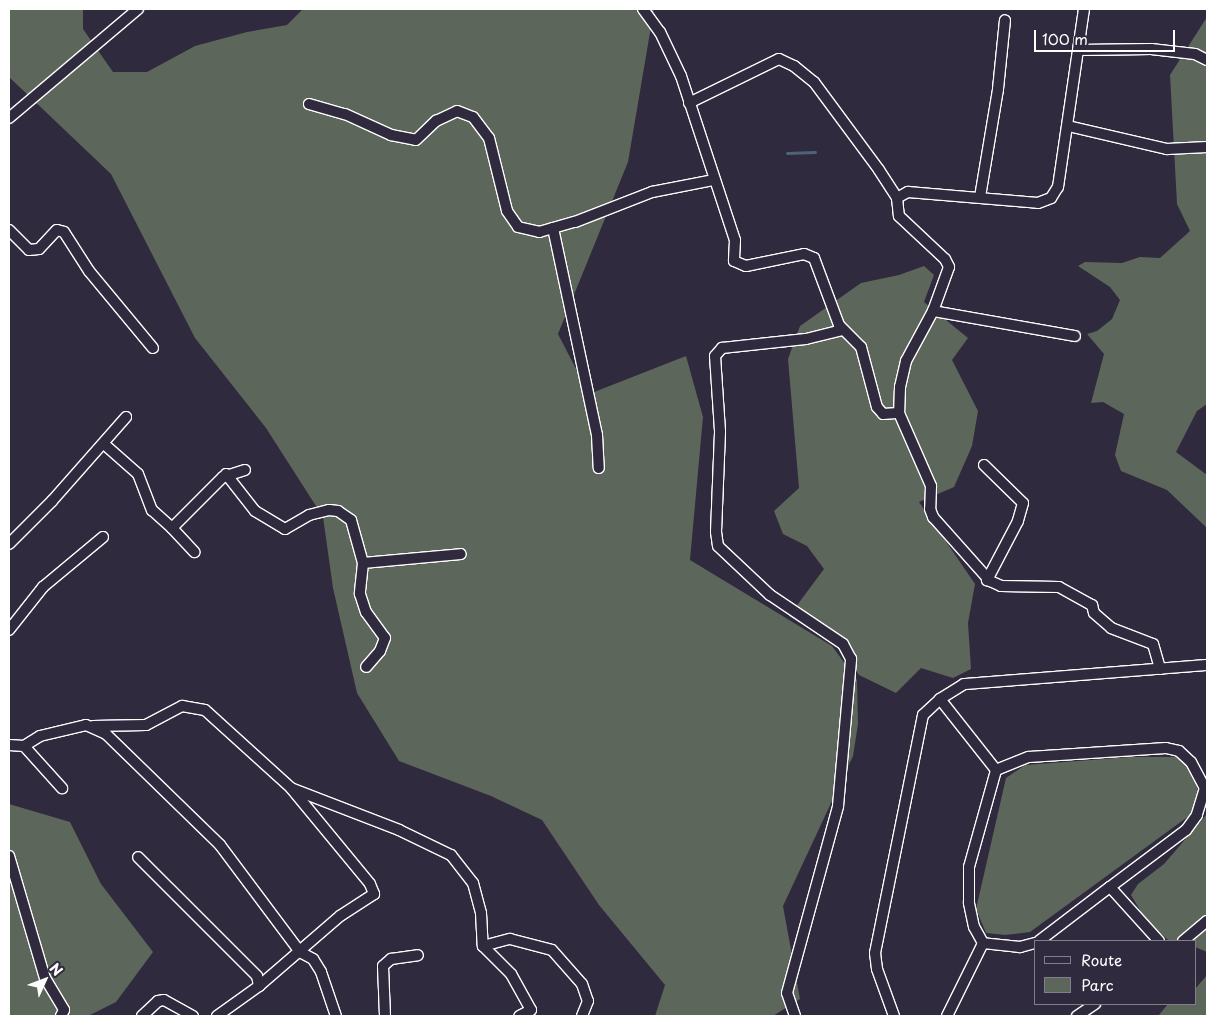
<!DOCTYPE html>
<style>
body{margin:0}
#map{position:relative;width:1216px;height:1025px;overflow:hidden;background:#2f2a3d;font-family:"Playpen Sans",sans-serif}
div>[style]{position:absolute}
[style*='--x']{left:calc(var(--x)*1px);top:calc(var(--y)*1px);width:calc(var(--w)*1px);rotate:calc(var(--a)*1deg)}
.green>*{inset:0;background:#5d665a}
.stream>*{height:3px;margin:-1.5px;padding:0 1.5px;transform-origin:1.5px;border-radius:1.5px;background:#4c6475}
.roads{filter:drop-shadow(1px 0 #fff) drop-shadow(-1px 0 #fff) drop-shadow(0 1px #fff) drop-shadow(0 -1px #fff)}
.minor>*{height:10px;margin:-5px;padding:0 5px;transform-origin:5px;border-radius:5px;background:#2f2a3d}
span{translate:-50% -50%;white-space:nowrap;text-align:center;line-height:1.15;-webkit-text-stroke:5px #2f2a3d;paint-order:stroke}
.frame{position:absolute;inset:0;border:10px solid #fff;pointer-events:none}
.legend{position:absolute;left:1034px;top:940px;width:162px;height:65px;box-sizing:border-box;background:#2f2a3d;border:1px solid #827f8b;margin:0;padding:6px 9px;list-style:none;font-size:15px;color:#fff}
.legend li{display:flex;align-items:center;gap:10px;height:25px}
.legend b{width:25px;border:1px solid #827f8b}
.north{position:absolute;left:20px;top:955px;width:50px;height:50px;-webkit-text-stroke:4px #2f2a3d;paint-order:stroke;rotate:47deg;font-size:14px;font-weight:700;line-height:20px;text-align:center;color:#fff}
.north::after{content:'';display:block;margin:auto;width:18px;height:22px;background:#fff;clip-path:polygon(50% 0,100% 100%,50% 72%,0 100%)}
.scale{position:absolute;left:1034px;top:30px;width:141px;height:22px;box-sizing:border-box;border:2px solid #fff;border-top:0;padding-left:6px;font-size:15px;line-height:18px;white-space:nowrap;color:#fff;-webkit-text-stroke:4px #2f2a3d;paint-order:stroke}
</style>
<div id="map">
<div class="green">
<div style="clip-path:polygon(9px 9px,83px 9px,83px 29px,113px 72px,147px 72px,195px 46px,247px 32px,287px 25px,303px 9px,654px 9px,628px 162px,558px 334px,589px 394px,686px 356px,703px 417px,690px 560px,832px 646px,857px 680px,858px 724px,853px 756px,783px 906px,800px 999px,773px 1016px,655px 1016px,665px 985px,599px 905px,542px 820px,491px 796px,399px 761px,357px 693px,333px 588px,323px 517px,266px 428px,195px 338px,111px 174px,9px 77px)"></div>
<div style="clip-path:polygon(1207px 17px,1207px 404px,1197px 411px,1176px 452px,1207px 475px,1207px 528px,1167px 490px,1121px 471px,1115px 455px,1124px 414px,1103px 402px,1091px 403px,1104px 354px,1087px 334px,1097px 331px,1112px 319px,1120px 300px,1110px 287px,1078px 266px,1085px 262px,1122px 263px,1140px 257px,1160px 258px,1190px 231px,1177px 204px,1170px 75px)"></div>
<div style="clip-path:polygon(924px 266px,934px 275px,924px 302px,968px 338px,952px 360px,978px 411px,972px 446px,954px 487px,919px 502px,975px 584px,968px 623px,971px 669px,953px 678px,921px 668px,896px 693px,859px 675px,838px 646px,789px 616px,824px 569px,807px 546px,783px 534px,774px 511px,799px 488px,788px 359px,800px 326px,861px 283px,899px 275px)"></div>
<div style="clip-path:polygon(1130px 757px,1178px 757px,1194px 774px,1199px 796px,1193px 813px,1030px 932px,1005px 935px,986px 933px,976px 909px,1006px 778px,1025px 765px)"></div>
<div style="clip-path:polygon(9px 804px,70px 822px,101px 884px,153px 952px,116px 1002px,88px 1016px,9px 1016px)"></div>
<div style="clip-path:polygon(1207px 814px,1207px 952px,1195px 947px,1195px 941px,1169px 941px,1144px 917px,1131px 895px,1138px 884px,1164px 864px)"></div>
<div style="clip-path:polygon(1207px 975px,1207px 1016px,1158px 1016px,1168px 1004px,1195px 1004px,1195px 989px)"></div>
</div>
<div class="stream">
<div style="--x:787;--y:153;--w:28;--a:-2"></div>
</div>
<div class="roads">
<div class="minor">
<div style="--x:643;--y:9;--w:29;--a:54"></div>
<div style="--x:660;--y:32;--w:49;--a:64.5"></div>
<div style="--x:681;--y:76;--w:173;--a:71.8"></div>
<div style="--x:735;--y:240;--w:21;--a:93"></div>
<div style="--x:734;--y:261;--w:13;--a:23"></div>
<div style="--x:746;--y:266;--w:59;--a:-11.7"></div>
<div style="--x:804;--y:254;--w:11;--a:22"></div>
<div style="--x:814;--y:258;--w:72;--a:69.5"></div>
<div style="--x:839;--y:325;--w:31;--a:45"></div>
<div style="--x:861;--y:347;--w:62;--a:75.1"></div>
<div style="--x:877;--y:407;--w:9;--a:49"></div>
<div style="--x:883;--y:414;--w:16;--a:-4"></div>
<div style="--x:1079;--y:50;--w:72;--a:-0.8"></div>
<div style="--x:1151;--y:49;--w:44;--a:6.5"></div>
<div style="--x:1195;--y:54;--w:13;--a:27"></div>
<div style="--x:689;--y:103;--w:100;--a:-26.1"></div>
<div style="--x:779;--y:59;--w:17;--a:25"></div>
<div style="--x:794;--y:66;--w:26;--a:39"></div>
<div style="--x:814;--y:82;--w:109;--a:53.5"></div>
<div style="--x:879;--y:170;--w:33;--a:57"></div>
<div style="--x:897;--y:198;--w:18;--a:84"></div>
<div style="--x:899;--y:216;--w:63;--a:43.1"></div>
<div style="--x:945;--y:259;--w:9;--a:63"></div>
<div style="--x:949;--y:267;--w:47;--a:110"></div>
<div style="--x:933;--y:311;--w:57;--a:118.4"></div>
<div style="--x:906;--y:361;--w:27;--a:103"></div>
<div style="--x:900;--y:387;--w:26;--a:92"></div>
<div style="--x:899;--y:413;--w:80;--a:66.3"></div>
<div style="--x:931;--y:486;--w:23;--a:92"></div>
<div style="--x:930;--y:509;--w:9;--a:69"></div>
<div style="--x:933;--y:517;--w:86;--a:48.3"></div>
<div style="--x:990;--y:581;--w:12;--a:24"></div>
<div style="--x:1001;--y:586;--w:58;--a:1"></div>
<div style="--x:1059;--y:587;--w:38;--a:29"></div>
<div style="--x:1092;--y:605;--w:8;--a:76"></div>
<div style="--x:1094;--y:613;--w:23;--a:41"></div>
<div style="--x:1111;--y:628;--w:45;--a:20.9"></div>
<div style="--x:1153;--y:644;--w:26;--a:74"></div>
<div style="--x:309;--y:104;--w:37;--a:16"></div>
<div style="--x:345;--y:114;--w:51;--a:24.5"></div>
<div style="--x:391;--y:135;--w:25;--a:11"></div>
<div style="--x:416;--y:140;--w:28;--a:-44"></div>
<div style="--x:436;--y:121;--w:23;--a:-25"></div>
<div style="--x:457;--y:111;--w:17;--a:21"></div>
<div style="--x:473;--y:117;--w:26;--a:53"></div>
<div style="--x:489;--y:138;--w:75;--a:76.1"></div>
<div style="--x:507;--y:211;--w:19;--a:55"></div>
<div style="--x:518;--y:227;--w:22;--a:13"></div>
<div style="--x:539;--y:232;--w:37;--a:-16"></div>
<div style="--x:575;--y:222;--w:83;--a:-21.3"></div>
<div style="--x:652;--y:192;--w:62;--a:-11.1"></div>
<div style="--x:9;--y:118;--w:169;--a:-40.2"></div>
<div style="--x:1068;--y:126;--w:102;--a:13.1"></div>
<div style="--x:1167;--y:149;--w:40;--a:-2.9"></div>
<div style="--x:980;--y:197;--w:109;--a:-80.5"></div>
<div style="--x:998;--y:89;--w:69;--a:-84.2"></div>
<div style="--x:897;--y:198;--w:13;--a:-29"></div>
<div style="--x:908;--y:192;--w:130;--a:4.8"></div>
<div style="--x:1038;--y:203;--w:14;--a:-21"></div>
<div style="--x:1051;--y:198;--w:13;--a:-58"></div>
<div style="--x:1058;--y:187;--w:180;--a:-81.7"></div>
<div style="--x:553;--y:228;--w:212;--a:78"></div>
<div style="--x:597;--y:435;--w:33;--a:87"></div>
<div style="--x:9;--y:230;--w:28;--a:45"></div>
<div style="--x:29;--y:250;--w:10;--a:-6"></div>
<div style="--x:39;--y:249;--w:26;--a:-47"></div>
<div style="--x:57;--y:230;--w:7;--a:16"></div>
<div style="--x:64;--y:232;--w:46;--a:57.3"></div>
<div style="--x:89;--y:271;--w:100;--a:50.3"></div>
<div style="--x:933;--y:311;--w:144;--a:10"></div>
<div style="--x:104;--y:444;--w:45;--a:41.4"></div>
<div style="--x:138;--y:474;--w:39;--a:69"></div>
<div style="--x:152;--y:510;--w:27;--a:42"></div>
<div style="--x:172;--y:528;--w:72;--a:-45"></div>
<div style="--x:223;--y:477;--w:23;--a:-18"></div>
<div style="--x:984;--y:465;--w:54;--a:44.3"></div>
<div style="--x:1023;--y:503;--w:19;--a:106"></div>
<div style="--x:1018;--y:521;--w:67;--a:117.7"></div>
<div style="--x:226;--y:474;--w:47;--a:51.9"></div>
<div style="--x:255;--y:511;--w:35;--a:31"></div>
<div style="--x:285;--y:529;--w:28;--a:-30"></div>
<div style="--x:309;--y:515;--w:21;--a:-14"></div>
<div style="--x:329;--y:510;--w:9;--a:6"></div>
<div style="--x:338;--y:511;--w:16;--a:35"></div>
<div style="--x:351;--y:520;--w:45;--a:74.4"></div>
<div style="--x:363;--y:563;--w:31;--a:96"></div>
<div style="--x:360;--y:594;--w:19;--a:72"></div>
<div style="--x:366;--y:612;--w:32;--a:54"></div>
<div style="--x:385;--y:638;--w:14;--a:111"></div>
<div style="--x:380;--y:651;--w:21;--a:131"></div>
<div style="--x:172;--y:528;--w:33;--a:47"></div>
<div style="--x:9;--y:544;--w:61;--a:-45"></div>
<div style="--x:52;--y:501;--w:112;--a:-48.6"></div>
<div style="--x:363;--y:563;--w:98;--a:-5.2"></div>
<div style="--x:9;--y:630;--w:55;--a:-51.7"></div>
<div style="--x:43;--y:587;--w:78;--a:-39.8"></div>
<div style="--x:940;--y:699;--w:90;--a:51.7"></div>
<div style="--x:93;--y:726;--w:53;--a:-1.1"></div>
<div style="--x:146;--y:725;--w:41;--a:-27.8"></div>
<div style="--x:182;--y:706;--w:23;--a:10"></div>
<div style="--x:205;--y:710;--w:116;--a:42.2"></div>
<div style="--x:291;--y:788;--w:124;--a:50.5"></div>
<div style="--x:370;--y:884;--w:11;--a:68"></div>
<div style="--x:374;--y:894;--w:40;--a:147.1"></div>
<div style="--x:340;--y:916;--w:107;--a:139.2"></div>
<div style="--x:259;--y:986;--w:10;--a:-101"></div>
<div style="--x:257;--y:976;--w:168;--a:-135"></div>
<div style="--x:9;--y:745;--w:15;--a:4"></div>
<div style="--x:24;--y:746;--w:19;--a:-32"></div>
<div style="--x:40;--y:736;--w:47;--a:-13.4"></div>
<div style="--x:86;--y:725;--w:22;--a:24"></div>
<div style="--x:106;--y:734;--w:159;--a:44.2"></div>
<div style="--x:220;--y:845;--w:134;--a:53.2"></div>
<div style="--x:300;--y:952;--w:15;--a:28"></div>
<div style="--x:313;--y:959;--w:15;--a:58"></div>
<div style="--x:321;--y:972;--w:46;--a:71.2"></div>
<div style="--x:24;--y:746;--w:57;--a:47.9"></div>
<div style="--x:293;--y:789;--w:114;--a:21.1"></div>
<div style="--x:399;--y:830;--w:58;--a:25.7"></div>
<div style="--x:451;--y:855;--w:36;--a:52"></div>
<div style="--x:473;--y:883;--w:31;--a:75"></div>
<div style="--x:481;--y:913;--w:33;--a:87"></div>
<div style="--x:9;--y:856;--w:127;--a:73.6"></div>
<div style="--x:45;--y:978;--w:37;--a:59"></div>
<div style="--x:64;--y:1010;--w:7;--a:117"></div>
<div style="--x:1039;--y:941;--w:89;--a:-37.3"></div>
<div style="--x:1110;--y:887;--w:73;--a:47.8"></div>
<div style="--x:1183;--y:941;--w:31;--a:-40"></div>
<div style="--x:1035;--y:943;--w:16;--a:165"></div>
<div style="--x:1020;--y:947;--w:37;--a:-174"></div>
<div style="--x:983;--y:943;--w:18;--a:-119"></div>
<div style="--x:974;--y:927;--w:25;--a:-102"></div>
<div style="--x:969;--y:903;--w:36;--a:-90"></div>
<div style="--x:969;--y:867;--w:101;--a:-74.4"></div>
<div style="--x:996;--y:770;--w:35;--a:-22"></div>
<div style="--x:1029;--y:757;--w:137;--a:-3.8"></div>
<div style="--x:1166;--y:748;--w:13;--a:13"></div>
<div style="--x:1179;--y:751;--w:16;--a:43"></div>
<div style="--x:1191;--y:762;--w:30;--a:62"></div>
<div style="--x:1205;--y:788;--w:28;--a:107"></div>
<div style="--x:1197;--y:815;--w:19;--a:126"></div>
<div style="--x:1186;--y:830;--w:95;--a:143.1"></div>
<div style="--x:483;--y:946;--w:28;--a:-15"></div>
<div style="--x:510;--y:939;--w:43;--a:14.7"></div>
<div style="--x:552;--y:950;--w:45;--a:48.6"></div>
<div style="--x:582;--y:984;--w:18;--a:71"></div>
<div style="--x:588;--y:1001;--w:16;--a:112"></div>
<div style="--x:483;--y:946;--w:40;--a:45"></div>
<div style="--x:511;--y:974;--w:41;--a:60.9"></div>
<div style="--x:531;--y:1010;--w:13;--a:153"></div>
<div style="--x:142;--y:1016;--w:22;--a:-43"></div>
<div style="--x:158;--y:1001;--w:6;--a:-9"></div>
<div style="--x:164;--y:1000;--w:33;--a:29"></div>
<div style="--x:217;--y:1016;--w:52;--a:-35.5"></div>
<div style="--x:385;--y:1016;--w:50;--a:-92.3"></div>
<div style="--x:383;--y:966;--w:11;--a:-41"></div>
<div style="--x:391;--y:959;--w:27;--a:-8"></div>
<div style="--x:795;--y:1016;--w:24;--a:-109"></div>
<div style="--x:787;--y:993;--w:194;--a:-74.7"></div>
<div style="--x:838;--y:806;--w:148;--a:-84.9"></div>
<div style="--x:851;--y:659;--w:17;--a:-118"></div>
<div style="--x:843;--y:644;--w:88;--a:-146.1"></div>
<div style="--x:770;--y:595;--w:71;--a:-136.7"></div>
<div style="--x:718;--y:546;--w:14;--a:-98"></div>
<div style="--x:716;--y:532;--w:101;--a:-87.7"></div>
<div style="--x:720;--y:431;--w:75;--a:-93.8"></div>
<div style="--x:715;--y:356;--w:11;--a:-49"></div>
<div style="--x:722;--y:348;--w:84;--a:-6.1"></div>
<div style="--x:806;--y:339;--w:38;--a:-14"></div>
<div style="--x:894;--y:1016;--w:50;--a:-109.9"></div>
<div style="--x:877;--y:969;--w:16;--a:-97"></div>
<div style="--x:875;--y:953;--w:243;--a:-78.6"></div>
<div style="--x:923;--y:715;--w:23;--a:-43"></div>
<div style="--x:940;--y:699;--w:28;--a:-32"></div>
<div style="--x:964;--y:684;--w:244;--a:-4.5"></div>
<div style="--x:947;--y:1016;--w:81;--a:-63.7"></div>
<div style="--x:1077;--y:1016;--w:22;--a:-34"></div>
</div>
</div>
<div class="frame"></div>
<ul class="legend">
<li><b style="height:6px;background:#2f2a3d"></b>Route</li>
<li><b style="height:14px;background:#5d665a"></b>Parc</li>
</ul>
<div class="north">N</div>
<div class="scale">100 m</div>
</div>
